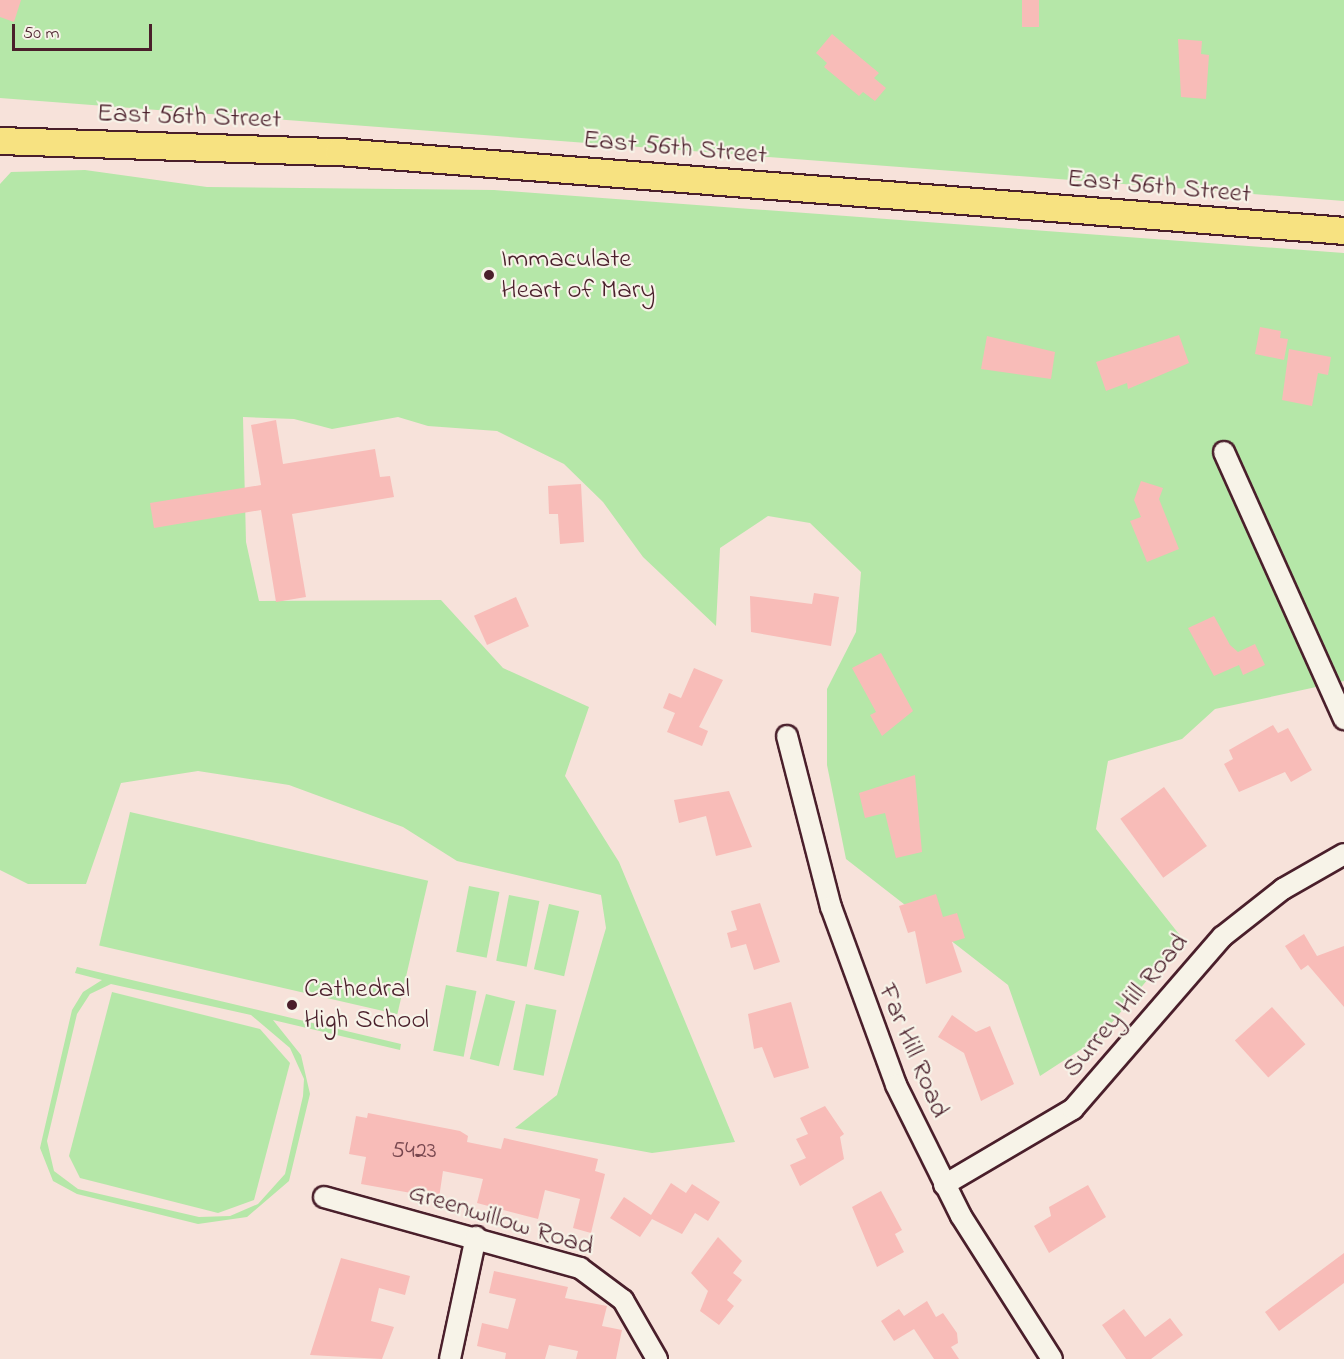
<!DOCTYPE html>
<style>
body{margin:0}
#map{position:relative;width:1344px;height:1359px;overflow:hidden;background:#f7e2da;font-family:"Indie Flower",sans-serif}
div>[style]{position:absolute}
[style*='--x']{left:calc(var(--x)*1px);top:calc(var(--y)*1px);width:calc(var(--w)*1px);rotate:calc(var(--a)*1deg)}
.green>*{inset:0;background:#b5e7a8;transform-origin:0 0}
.building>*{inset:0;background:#f8bcb8;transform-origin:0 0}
.roads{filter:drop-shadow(2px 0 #4a1f2b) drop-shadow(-2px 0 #4a1f2b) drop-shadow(0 2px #4a1f2b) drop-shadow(0 -2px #4a1f2b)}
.minor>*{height:20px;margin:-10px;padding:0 10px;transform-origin:10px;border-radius:10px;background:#f7f3e8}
.major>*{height:26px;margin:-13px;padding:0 13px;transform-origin:13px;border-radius:13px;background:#f7e281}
.dots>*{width:16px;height:16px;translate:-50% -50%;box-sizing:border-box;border:3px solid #f7f3e8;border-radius:50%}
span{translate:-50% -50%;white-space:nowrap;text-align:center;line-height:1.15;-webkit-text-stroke:4.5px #f7f3e8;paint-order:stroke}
.number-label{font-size:24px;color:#76464e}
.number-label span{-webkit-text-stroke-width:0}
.street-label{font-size:27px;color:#4a1f2b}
.poi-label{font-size:27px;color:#4a1f2b}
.left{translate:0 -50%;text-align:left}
.scale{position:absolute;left:12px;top:24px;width:140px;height:27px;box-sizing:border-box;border:3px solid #4a1f2b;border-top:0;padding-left:8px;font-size:18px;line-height:21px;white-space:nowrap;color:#4a1f2b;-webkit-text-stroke:4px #f7f3e8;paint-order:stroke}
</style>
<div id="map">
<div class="green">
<div style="clip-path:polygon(0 0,1344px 0,1344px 201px,0 98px)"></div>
<div style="clip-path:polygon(85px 170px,207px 187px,494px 190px,1344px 253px,1344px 681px,1215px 709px,1182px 739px,1108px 761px,1096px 829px,1182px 938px,1100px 1037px,1040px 1076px,1008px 985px,846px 859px,827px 765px,827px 689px,856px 632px,861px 572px,810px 523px,768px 516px,720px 548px,716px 626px,643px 557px,603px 502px,564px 464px,497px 431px,428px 426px,398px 417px,332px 429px,294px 419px,243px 417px,246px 542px,259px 601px,441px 600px,503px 668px,589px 707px,565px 776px,619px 862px,735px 1142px,652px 1153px,515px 1128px,557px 1095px,606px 928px,601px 895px,457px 861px,403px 827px,289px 785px,198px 771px,121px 783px,86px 884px,28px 884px,0 870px,0 184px,11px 172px)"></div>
<div style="left:130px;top:812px;width:306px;height:137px;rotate:13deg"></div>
<div style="left:469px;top:886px;width:31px;height:67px;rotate:11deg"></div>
<div style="left:509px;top:895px;width:31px;height:67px;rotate:11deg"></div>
<div style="left:549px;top:904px;width:31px;height:67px;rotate:13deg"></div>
<div style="clip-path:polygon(evenodd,77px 967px,401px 1044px,400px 1050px,273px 1020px,301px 1055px,310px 1094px,289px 1181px,247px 1217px,198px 1224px,77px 1194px,53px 1181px,40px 1148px,72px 1010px,83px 992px,102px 980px,75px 973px,77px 967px,111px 984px,251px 1015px,290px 1048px,304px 1079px,303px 1096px,285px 1174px,258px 1204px,230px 1216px,199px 1217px,78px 1189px,54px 1171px,47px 1141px,77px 1014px,90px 994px,111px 984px)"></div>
<div style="left:446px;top:985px;width:31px;height:67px;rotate:11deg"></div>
<div style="clip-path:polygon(112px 992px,260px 1029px,290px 1063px,254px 1200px,218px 1213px,80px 1178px,69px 1156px)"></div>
<div style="left:486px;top:994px;width:30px;height:67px;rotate:14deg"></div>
<div style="left:526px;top:1004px;width:31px;height:67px;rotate:11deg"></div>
</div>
<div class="building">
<div style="clip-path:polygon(0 0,21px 0,14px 22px,0 17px)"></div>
<div style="left:1022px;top:0;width:17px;height:27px"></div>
<div style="clip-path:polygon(832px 34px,879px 73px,874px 78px,886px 88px,875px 101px,863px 92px,859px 96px,824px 67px,827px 63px,816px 53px)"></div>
<div style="clip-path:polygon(1178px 39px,1202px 41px,1201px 54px,1209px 55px,1206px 99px,1181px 97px)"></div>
<div style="clip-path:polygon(1260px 327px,1281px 331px,1280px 338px,1288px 339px,1284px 360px,1255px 354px)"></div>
<div style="clip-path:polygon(1179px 335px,1189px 363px,1128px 389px,1127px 383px,1106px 391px,1096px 362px)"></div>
<div style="clip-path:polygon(987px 336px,1055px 352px,1051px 379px,981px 369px)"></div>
<div style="clip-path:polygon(1289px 349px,1331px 357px,1328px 375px,1318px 373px,1312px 406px,1282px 400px)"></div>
<div style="clip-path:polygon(276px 420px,283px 464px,375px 449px,380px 477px,390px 476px,394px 497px,292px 514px,306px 597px,276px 602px,261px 510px,154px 528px,150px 503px,261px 485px,251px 425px)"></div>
<div style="clip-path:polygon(1141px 481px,1163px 488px,1159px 499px,1179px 549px,1147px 562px,1130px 521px,1141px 517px,1134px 500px)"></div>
<div style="clip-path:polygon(581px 484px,584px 542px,560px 544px,558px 514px,549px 514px,548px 486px)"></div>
<div style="clip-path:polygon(814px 593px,839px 597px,831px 646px,751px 632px,750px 596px,812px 604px)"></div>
<div style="left:516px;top:597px;width:32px;height:46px;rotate:66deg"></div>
<div style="clip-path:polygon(1214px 616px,1230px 645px,1238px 652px,1255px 644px,1265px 665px,1243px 675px,1239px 665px,1214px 676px,1188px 628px)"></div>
<div style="clip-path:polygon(881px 653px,913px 711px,882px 736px,870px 715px,876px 712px,852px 668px)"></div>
<div style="clip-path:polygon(694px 668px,723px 680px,699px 727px,708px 731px,702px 746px,667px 732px,675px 713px,663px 708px,669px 693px,681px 698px)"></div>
<div style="clip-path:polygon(1273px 725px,1278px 733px,1288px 728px,1312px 770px,1291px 782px,1285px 772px,1239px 792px,1224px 764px,1233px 759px,1229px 750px)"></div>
<div style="clip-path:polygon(915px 775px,922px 852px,896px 858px,885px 813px,865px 818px,859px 793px)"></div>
<div style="left:1164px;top:787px;width:73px;height:54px;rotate:54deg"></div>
<div style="clip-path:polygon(729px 791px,752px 847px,716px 856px,706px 816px,679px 823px,674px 800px)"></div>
<div style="clip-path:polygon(936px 894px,943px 917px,957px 913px,965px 938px,952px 942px,962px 972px,926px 984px,915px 931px,908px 933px,899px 906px)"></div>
<div style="clip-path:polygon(760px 903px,780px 962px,754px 970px,746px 944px,731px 948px,727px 933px,737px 930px,731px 911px)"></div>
<div style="clip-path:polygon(1304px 934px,1317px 956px,1344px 946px,1344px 1007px,1308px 965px,1301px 970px,1285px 946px)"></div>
<div style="clip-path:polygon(791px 1002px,809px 1068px,774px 1078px,762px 1047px,754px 1049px,748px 1014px)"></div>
<div style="left:1272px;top:1007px;width:50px;height:50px;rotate:48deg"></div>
<div style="clip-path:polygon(952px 1015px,976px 1032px,990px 1026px,1014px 1084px,981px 1101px,964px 1053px,938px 1037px)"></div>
<div style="clip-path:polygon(825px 1106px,844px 1134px,840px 1137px,844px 1159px,800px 1186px,790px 1165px,806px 1158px,796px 1139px,808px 1134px,800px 1118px)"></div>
<div style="clip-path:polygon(368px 1113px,460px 1131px,468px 1136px,467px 1142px,501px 1149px,504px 1138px,598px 1159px,595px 1171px,605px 1174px,591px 1233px,573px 1228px,580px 1199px,545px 1190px,538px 1219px,477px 1203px,483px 1179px,443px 1171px,439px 1198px,361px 1184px,366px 1157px,349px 1154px,356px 1116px,367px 1118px)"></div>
<div style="clip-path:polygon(671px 1183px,686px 1193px,692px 1184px,720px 1202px,708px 1221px,695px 1213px,682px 1234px,652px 1219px,640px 1237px,610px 1218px,624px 1197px,651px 1215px)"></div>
<div style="clip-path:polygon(1088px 1185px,1106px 1217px,1049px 1253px,1034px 1226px,1051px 1216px,1049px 1207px)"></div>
<div style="clip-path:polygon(881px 1191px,902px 1230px,895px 1234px,904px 1252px,877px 1267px,852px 1207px)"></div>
<div style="clip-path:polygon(718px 1237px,742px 1261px,733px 1273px,742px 1280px,727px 1300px,734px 1306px,719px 1325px,700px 1311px,708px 1291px,691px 1273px)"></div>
<div style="clip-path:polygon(1344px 1253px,1344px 1283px,1279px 1331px,1265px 1312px)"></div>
<div style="clip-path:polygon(341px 1258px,410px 1276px,405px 1295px,379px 1288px,371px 1321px,394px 1327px,382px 1359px,310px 1355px)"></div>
<div style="clip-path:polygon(494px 1271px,568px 1287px,565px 1298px,607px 1306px,602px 1326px,622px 1330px,616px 1359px,576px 1359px,578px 1351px,549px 1345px,545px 1359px,505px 1359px,506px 1353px,477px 1346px,482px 1323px,508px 1329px,516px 1299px,489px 1293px)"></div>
<div style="clip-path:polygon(927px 1301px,936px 1317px,943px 1313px,957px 1333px,958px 1343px,951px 1347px,959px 1359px,934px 1359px,914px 1329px,894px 1341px,881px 1321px,899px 1309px,904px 1316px)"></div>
<div style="clip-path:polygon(1124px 1309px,1145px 1337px,1170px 1318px,1183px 1335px,1151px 1359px,1126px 1359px,1102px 1325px)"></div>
</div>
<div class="roads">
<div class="minor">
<div style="--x:1224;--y:452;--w:293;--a:65.8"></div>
<div style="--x:787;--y:736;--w:177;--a:75.6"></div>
<div style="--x:831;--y:907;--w:189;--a:69.9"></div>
<div style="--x:896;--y:1085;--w:146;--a:63.6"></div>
<div style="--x:961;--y:1216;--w:169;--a:57.5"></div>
<div style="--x:944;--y:1185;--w:150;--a:-30.5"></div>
<div style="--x:1073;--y:1109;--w:228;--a:-49.1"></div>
<div style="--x:1222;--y:937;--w:78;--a:-38.2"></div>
<div style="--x:1283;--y:889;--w:70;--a:-29.8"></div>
<div style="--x:324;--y:1197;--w:266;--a:15.5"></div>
<div style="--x:580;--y:1268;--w:54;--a:36.7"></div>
<div style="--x:623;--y:1300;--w:68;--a:60"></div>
<div style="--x:450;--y:1359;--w:125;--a:-78"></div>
</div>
<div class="major">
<div style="--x:0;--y:141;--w:339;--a:1.9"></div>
<div style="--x:339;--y:152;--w:1008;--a:4.49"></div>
</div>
</div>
<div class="dots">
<div style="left:489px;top:275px;background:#4a1f2b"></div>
<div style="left:292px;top:1005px;background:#4a1f2b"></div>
</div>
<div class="number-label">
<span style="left:414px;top:1152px">5423</span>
</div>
<div class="street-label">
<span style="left:189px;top:117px;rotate:2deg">East 56th Street</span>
<span style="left:675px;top:148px;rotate:5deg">East 56th Street</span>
<span style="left:1159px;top:187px;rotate:5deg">East 56th Street</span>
<span style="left:1126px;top:1006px;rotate:-50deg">Surrey Hill Road</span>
<span style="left:913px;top:1051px;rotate:67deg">Far Hill Road</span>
<span style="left:501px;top:1220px;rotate:17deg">Greenwillow Road</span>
</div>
<div class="poi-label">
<span class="left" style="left:501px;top:275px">Immaculate<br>Heart of Mary</span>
<span class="left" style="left:304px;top:1005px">Cathedral<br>High School</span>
</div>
<div class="scale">50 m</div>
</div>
